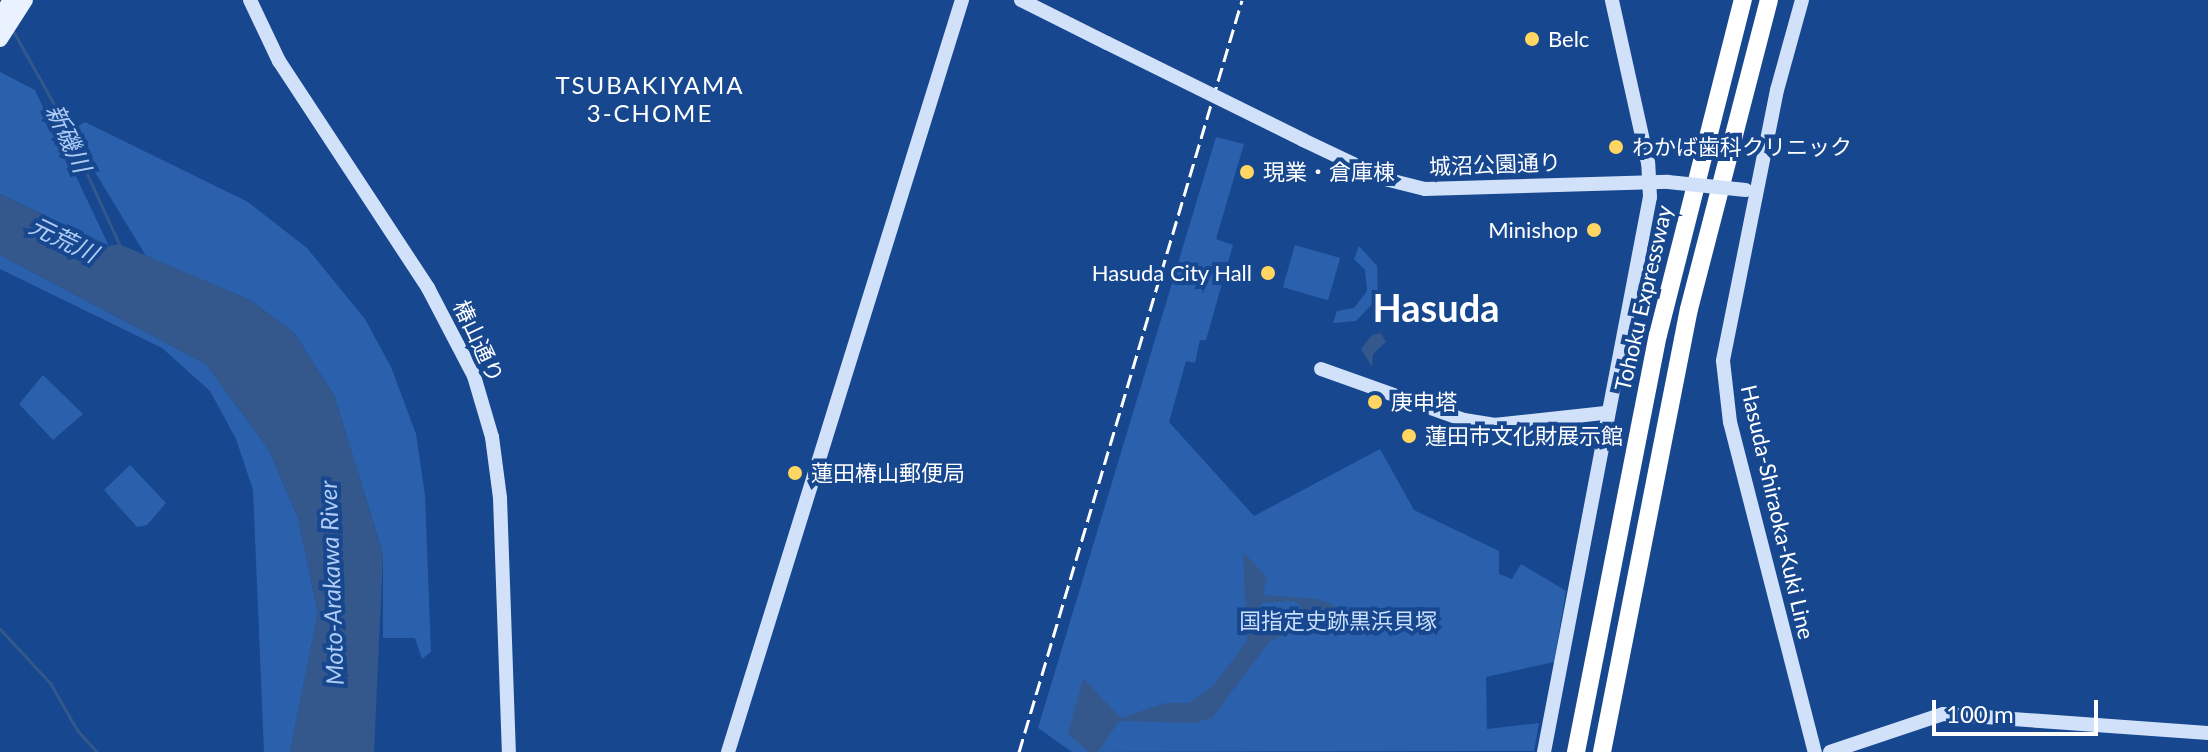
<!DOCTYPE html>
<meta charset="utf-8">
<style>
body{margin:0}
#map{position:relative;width:2208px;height:752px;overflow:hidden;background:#17478e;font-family:Lato,"Noto Sans JP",sans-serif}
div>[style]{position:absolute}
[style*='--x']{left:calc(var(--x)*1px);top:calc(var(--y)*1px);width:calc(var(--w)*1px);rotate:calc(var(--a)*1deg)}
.green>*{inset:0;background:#2a60ac;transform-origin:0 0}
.water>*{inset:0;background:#35588c}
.stream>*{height:3px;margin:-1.5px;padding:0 1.5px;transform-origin:1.5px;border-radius:1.5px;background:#35588c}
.secondary>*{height:14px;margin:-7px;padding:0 7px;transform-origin:7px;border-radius:7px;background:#d1e1fa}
.primary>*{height:16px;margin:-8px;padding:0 8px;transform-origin:8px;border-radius:8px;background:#ebf2ff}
.highway>*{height:18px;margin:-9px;padding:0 9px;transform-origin:9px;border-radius:9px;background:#fff}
.rail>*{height:3px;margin-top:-1.5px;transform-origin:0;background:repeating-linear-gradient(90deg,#fff 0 14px,transparent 0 20px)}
.secondary-bridge>*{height:14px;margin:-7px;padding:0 7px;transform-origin:7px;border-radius:7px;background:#d1e1fa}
.dots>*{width:22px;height:22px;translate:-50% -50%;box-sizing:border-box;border:4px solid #17478e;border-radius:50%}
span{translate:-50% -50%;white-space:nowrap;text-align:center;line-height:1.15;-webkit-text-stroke:8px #17478e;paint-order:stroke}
.poi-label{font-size:22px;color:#fff}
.left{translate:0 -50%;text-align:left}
.right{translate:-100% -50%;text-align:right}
.street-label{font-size:22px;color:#fff}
.park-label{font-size:22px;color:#c9defb}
.neighbourhood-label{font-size:24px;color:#fff;letter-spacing:2px}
.water-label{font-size:24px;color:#afcdf6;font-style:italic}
.town-label{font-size:38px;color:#fff;font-weight:700}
.scale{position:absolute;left:1932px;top:700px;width:166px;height:36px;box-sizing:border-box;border:4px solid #fff;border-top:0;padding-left:10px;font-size:24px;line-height:28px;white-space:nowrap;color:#fff;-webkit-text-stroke:6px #17478e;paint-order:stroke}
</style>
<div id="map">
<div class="green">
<div style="clip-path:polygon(0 72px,35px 90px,109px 246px,0 194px)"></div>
<div style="clip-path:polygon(85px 122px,248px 202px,307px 248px,365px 319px,391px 367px,416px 434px,425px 495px,431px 652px,422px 659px,415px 638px,383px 638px,383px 554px,334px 395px,294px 333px,250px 300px,146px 256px,70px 131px)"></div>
<div style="clip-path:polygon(1216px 137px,1244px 144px,1216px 239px,1233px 245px,1206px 340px,1200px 340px,1195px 363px,1186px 361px,1169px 422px,1254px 516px,1380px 449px,1414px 510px,1499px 551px,1499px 574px,1512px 579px,1521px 564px,1566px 591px,1554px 662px,1486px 677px,1487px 729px,1539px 723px,1534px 751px,1072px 752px,1038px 728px)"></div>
<div style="left:1295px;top:245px;width:47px;height:44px;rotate:16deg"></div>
<div style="clip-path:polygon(1359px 246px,1377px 266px,1378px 298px,1356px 321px,1333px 323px,1337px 311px,1354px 308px,1367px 291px,1365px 270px,1354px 259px)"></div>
<div style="clip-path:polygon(0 255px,206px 364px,269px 450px,298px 518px,318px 613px,290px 752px,264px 752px,253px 490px,236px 439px,210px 391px,162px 348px,0 269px)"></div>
<div style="clip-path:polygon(43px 375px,83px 414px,53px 440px,19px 404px)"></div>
<div style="clip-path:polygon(130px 465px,166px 503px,147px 525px,137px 527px,104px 490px)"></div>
</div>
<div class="water">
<div style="clip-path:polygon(0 194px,109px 246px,119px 244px,250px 300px,294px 333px,334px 395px,383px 554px,374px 752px,290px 752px,318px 613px,298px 518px,269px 450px,206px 364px,0 255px)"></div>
<div style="clip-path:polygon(1372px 335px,1381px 333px,1386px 342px,1373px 354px,1372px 367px,1361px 349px)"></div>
<div style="clip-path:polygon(evenodd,1243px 552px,1267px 577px,1263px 595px,1317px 599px,1334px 605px,1336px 614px,1270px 641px,1212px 718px,1195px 723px,1119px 721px,1098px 752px,1089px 752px,1068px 734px,1083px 678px,1121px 718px,1165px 703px,1189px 703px,1212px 687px,1247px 641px,1243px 552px,1294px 601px,1301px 606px,1296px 619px,1275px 629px,1255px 625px,1252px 618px,1262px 603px,1294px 601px)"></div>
</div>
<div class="stream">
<div style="--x:13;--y:31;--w:96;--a:60.8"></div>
<div style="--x:60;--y:115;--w:144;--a:65.4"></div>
<div style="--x:0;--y:629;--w:74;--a:47.2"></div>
<div style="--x:50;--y:683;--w:54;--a:60.1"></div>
<div style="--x:77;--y:730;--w:30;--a:48"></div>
</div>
<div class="secondary">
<div style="--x:250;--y:0;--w:68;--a:64.6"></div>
<div style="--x:279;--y:61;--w:272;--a:56.7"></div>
<div style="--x:428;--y:288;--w:99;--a:62.4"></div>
<div style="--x:474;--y:376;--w:64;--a:73.6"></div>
<div style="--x:492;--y:437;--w:62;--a:82.5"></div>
<div style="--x:500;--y:498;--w:254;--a:88"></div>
<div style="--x:1021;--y:0;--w:96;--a:26.6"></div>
<div style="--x:1802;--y:0;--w:93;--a:105.5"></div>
<div style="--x:1777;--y:90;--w:276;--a:101.3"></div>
<div style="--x:1723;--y:361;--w:61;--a:83.5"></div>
<div style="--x:1730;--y:422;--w:341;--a:75.6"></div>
<div style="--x:1303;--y:140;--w:91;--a:25.4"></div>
<div style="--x:1385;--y:179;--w:41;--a:14"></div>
<div style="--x:1425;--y:189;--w:243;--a:-1.7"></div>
<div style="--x:1321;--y:369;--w:152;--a:19.6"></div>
<div style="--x:1464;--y:420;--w:30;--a:9"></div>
<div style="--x:1494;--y:425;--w:112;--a:-6.2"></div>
<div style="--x:728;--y:752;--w:788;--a:-72.72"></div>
<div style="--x:1544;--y:752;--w:565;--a:-79.19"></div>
<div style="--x:1650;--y:197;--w:34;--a:-93"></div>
<div style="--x:1648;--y:163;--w:167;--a:-102.5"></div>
<div style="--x:1830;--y:752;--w:119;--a:-18.6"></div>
<div style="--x:1943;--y:714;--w:266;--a:4.1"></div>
</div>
<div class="primary">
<div style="--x:0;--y:18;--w:21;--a:-59"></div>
<div style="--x:0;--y:39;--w:46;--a:-57.3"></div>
</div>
<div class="highway">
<div style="--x:1576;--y:752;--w:425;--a:-78.9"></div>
<div style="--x:1658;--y:335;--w:346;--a:-75.8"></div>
<div style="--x:1602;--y:752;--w:451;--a:-78.9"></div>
<div style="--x:1689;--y:309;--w:319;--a:-75.5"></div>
</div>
<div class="rail">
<div style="--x:1019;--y:752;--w:784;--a:-73.48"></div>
</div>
<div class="secondary-bridge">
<div style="--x:1107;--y:43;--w:219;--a:26.3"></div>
<div style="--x:1668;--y:182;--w:78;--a:5.9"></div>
</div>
<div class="dots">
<div style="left:1532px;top:39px;background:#ffd661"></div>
<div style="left:1616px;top:147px;background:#ffd661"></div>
<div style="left:1247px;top:172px;background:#ffd661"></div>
<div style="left:1594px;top:230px;background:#ffd661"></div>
<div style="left:1268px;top:273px;background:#ffd661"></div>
<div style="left:1375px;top:402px;background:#ffd661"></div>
<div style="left:1409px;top:436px;background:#ffd661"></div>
<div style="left:795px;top:473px;background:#ffd661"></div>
</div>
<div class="poi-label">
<span class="left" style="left:1548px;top:39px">Belc</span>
<span class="left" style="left:1632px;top:147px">わかば歯科クリニック</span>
<span class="left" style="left:1263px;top:172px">現業・倉庫棟</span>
<span class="right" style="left:1578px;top:230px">Minishop</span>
<span class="right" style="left:1252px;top:273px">Hasuda City Hall</span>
<span class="left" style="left:1391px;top:402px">庚申塔</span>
<span class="left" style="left:1425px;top:436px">蓮田市文化財展示館</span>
<span class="left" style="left:811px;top:473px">蓮田椿山郵便局</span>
</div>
<div class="street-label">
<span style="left:1495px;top:164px;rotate:-2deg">城沼公園通り</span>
<span style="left:1643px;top:298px;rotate:-77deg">Tohoku Expressway</span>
<span style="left:479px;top:341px;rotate:65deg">椿山通り</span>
<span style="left:1778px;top:512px;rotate:77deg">Hasuda-Shiraoka-Kuki Line</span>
</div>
<div class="park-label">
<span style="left:1338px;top:621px">国指定史跡黒浜貝塚</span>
</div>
<div class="neighbourhood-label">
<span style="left:650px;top:99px">TSUBAKIYAMA<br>3-CHOME</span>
</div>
<div class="water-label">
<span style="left:69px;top:138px;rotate:65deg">新磯川</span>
<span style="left:64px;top:239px;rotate:26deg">元荒川</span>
<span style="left:331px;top:583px;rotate:-92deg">Moto-Arakawa River</span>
</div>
<div class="town-label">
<span style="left:1436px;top:308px">Hasuda</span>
</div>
<div class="scale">100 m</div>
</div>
